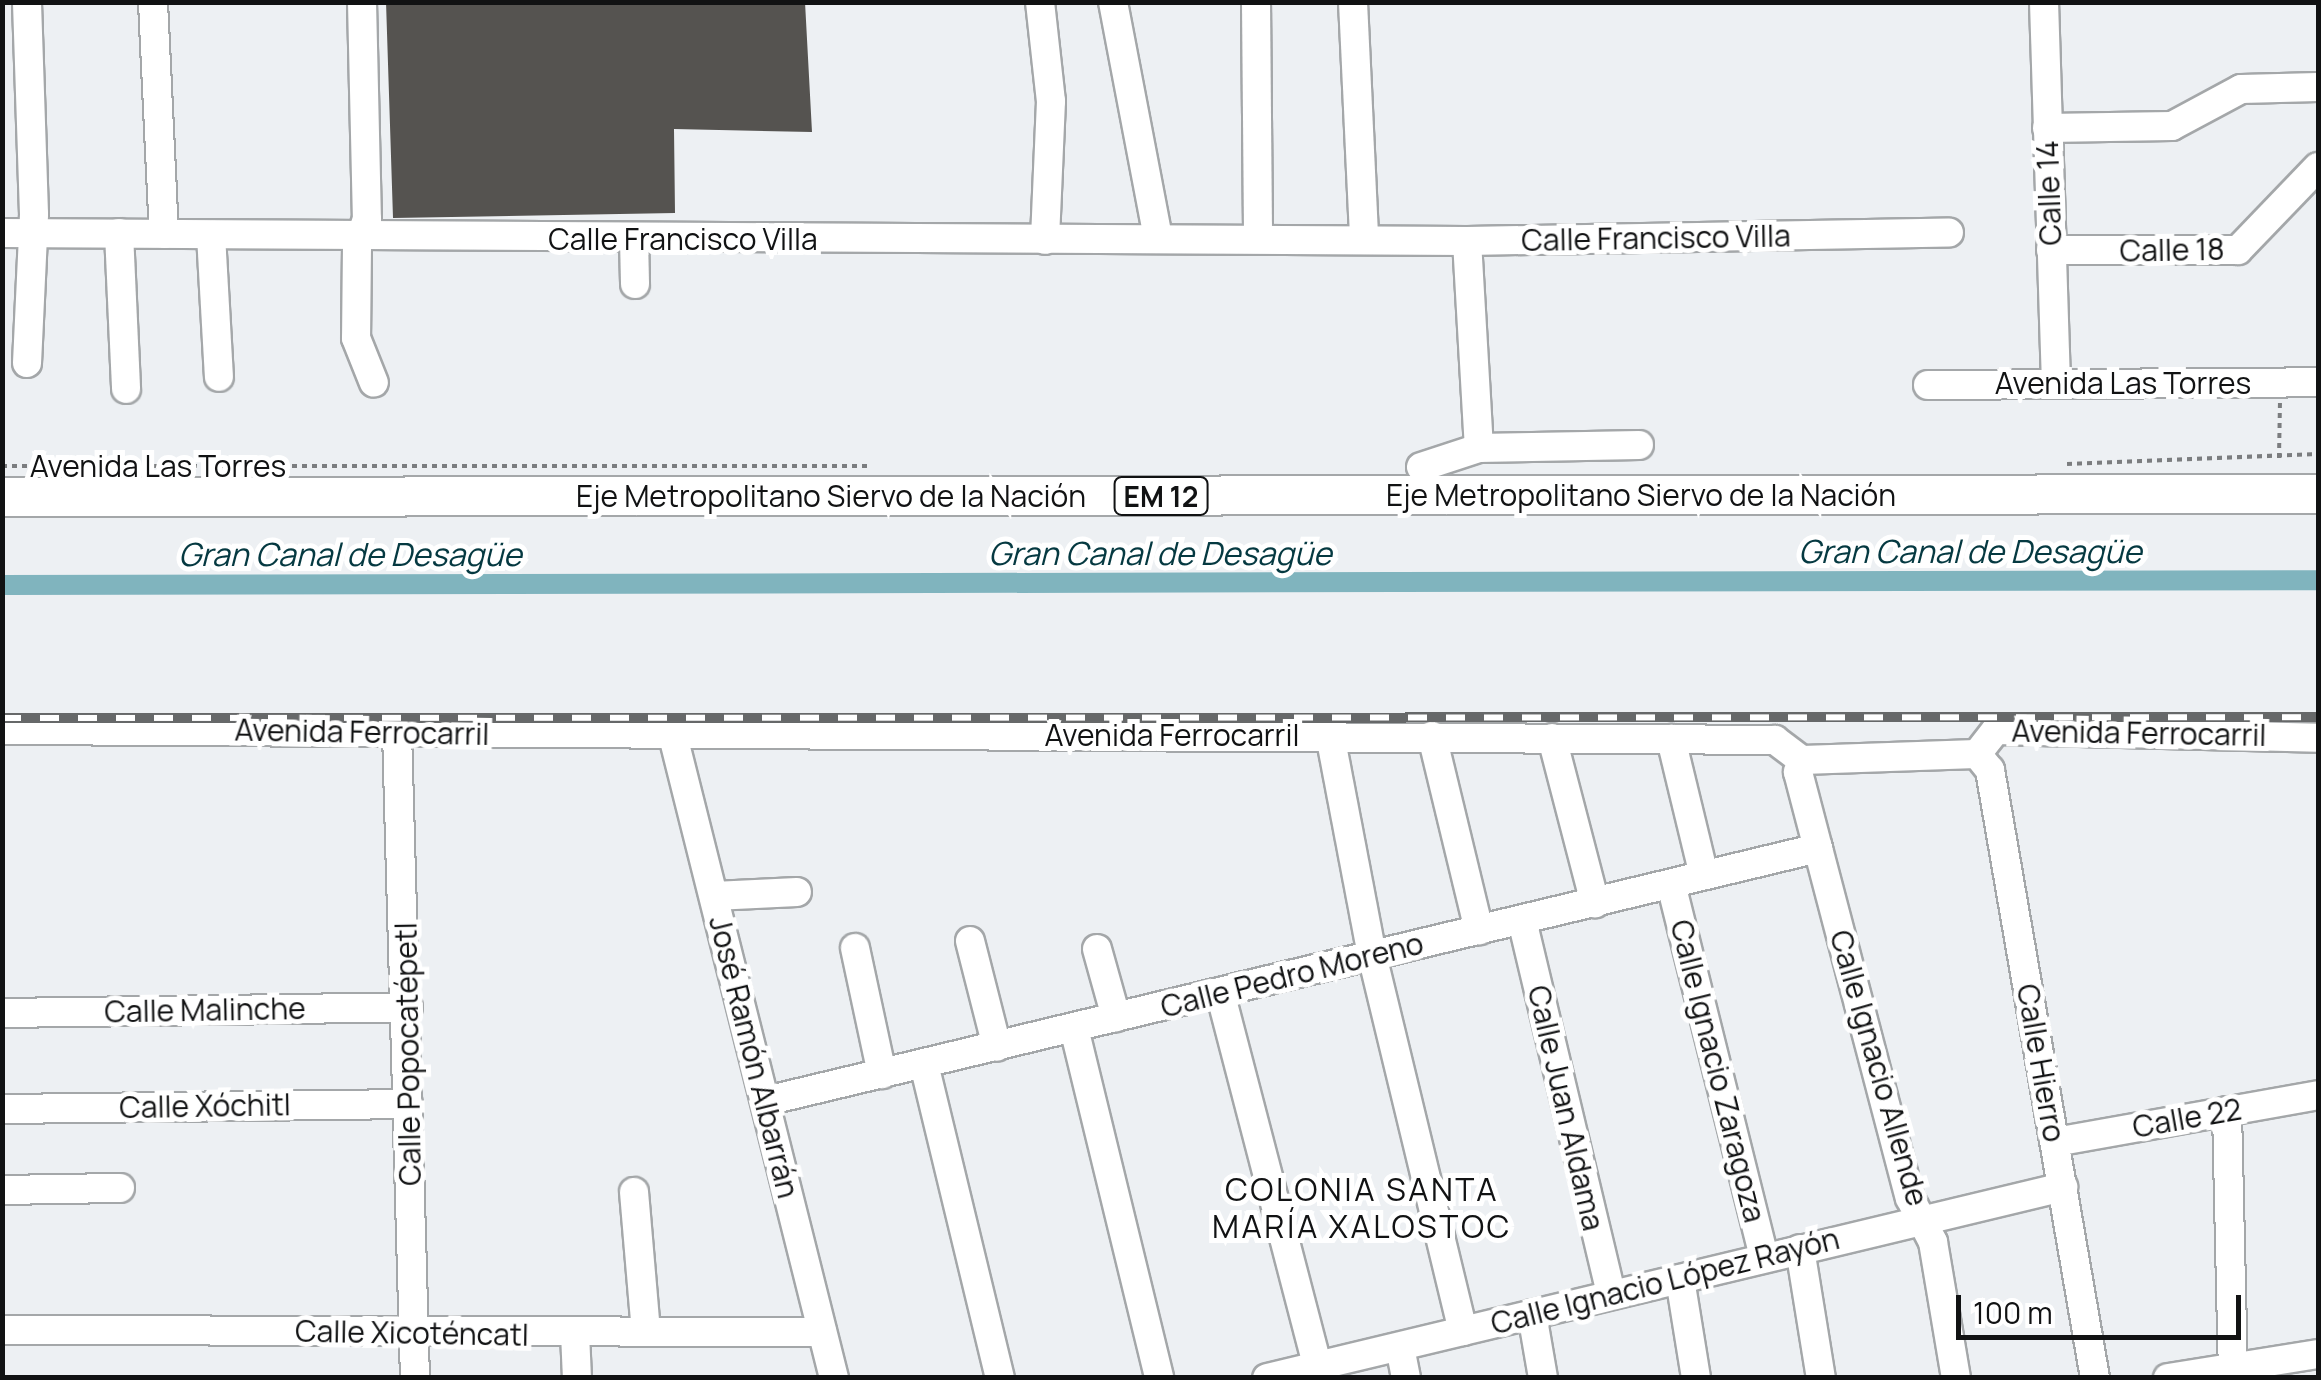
<!DOCTYPE html>
<meta charset="utf-8">
<style>
body{margin:0}
#map{position:relative;width:2321px;height:1380px;overflow:hidden;background:#edf0f3;font-family:Manrope,sans-serif}
div>[style]{position:absolute}
[style*='--x']{left:calc(var(--x)*1px);top:calc(var(--y)*1px);width:calc(var(--w)*1px);rotate:calc(var(--a)*1deg)}
.canal>*{height:20px;margin:-10px;padding:0 10px;transform-origin:10px;border-radius:10px;background:#80b4be}
.building>*{inset:0;background:#555350}
.path>*{height:4px;margin-top:-2px;transform-origin:0;background:repeating-linear-gradient(90deg,#7b7d7f 0 5px,transparent 0 10px)}
.roads{filter:drop-shadow(2px 0 #a4a7a9) drop-shadow(-2px 0 #a4a7a9) drop-shadow(0 2px #a4a7a9) drop-shadow(0 -2px #a4a7a9)}
.minor>*{height:28px;margin:-14px;padding:0 14px;transform-origin:14px;border-radius:14px;background:#fff}
.highway>*{height:38px;margin:-19px;padding:0 19px;transform-origin:19px;border-radius:19px;background:#fff}
.rail>*{height:10px;margin-top:-5px;transform-origin:0;background:repeating-linear-gradient(90deg,#fff 0 19px,#666869 0 38px);box-sizing:border-box;border-block:2px solid #666869}
span{translate:-50% -50%;white-space:nowrap;text-align:center;line-height:1.15;-webkit-text-stroke:10px #fff;paint-order:stroke}
.shield-label span{padding:2px 8px;background:#fff;border:2px solid;border-radius:8px;-webkit-text-stroke-width:0}
.shield-label{font-size:28px;color:#111213;font-weight:700}
.street-label{font-size:30px;color:#111213}
.water-label{font-size:32px;color:#053941;font-style:italic}
.neighbourhood-label{font-size:32px;color:#111213;letter-spacing:2.5px}
.frame{position:absolute;inset:0;border:5px solid #111213;pointer-events:none}
.scale{position:absolute;left:1956px;top:1295px;width:285px;height:45px;box-sizing:border-box;border:5px solid #111213;border-top:0;padding-left:12px;font-size:30px;line-height:35px;white-space:nowrap;color:#111213;-webkit-text-stroke:8px #fff;paint-order:stroke}
</style>
<div id="map">
<div class="canal">
<div style="--x:2;--y:585;--w:2316;--a:-0.12"></div>
</div>
<div class="building">
<div style="clip-path:polygon(386px 2px,805px 2px,812px 132px,674px 129px,675px 213px,393px 218px)"></div>
</div>
<div class="path">
<div style="--x:2279;--y:458;--w:55;--a:-89"></div>
<div style="--x:2067;--y:464;--w:251;--a:-2.3"></div>
<div style="--x:2;--y:466;--w:866;--a:0"></div>
</div>
<div class="roads">
<div class="minor">
<div style="--x:153;--y:2;--w:232;--a:87.3"></div>
<div style="--x:362;--y:2;--w:217;--a:88.7"></div>
<div style="--x:367;--y:219;--w:29;--a:110"></div>
<div style="--x:357;--y:246;--w:92;--a:90.6"></div>
<div style="--x:356;--y:338;--w:48;--a:68.2"></div>
<div style="--x:1040;--y:2;--w:100;--a:83.7"></div>
<div style="--x:1051;--y:101;--w:139;--a:92.5"></div>
<div style="--x:1113;--y:2;--w:241;--a:79.2"></div>
<div style="--x:1256;--y:2;--w:236;--a:89.5"></div>
<div style="--x:1353;--y:2;--w:237;--a:87.3"></div>
<div style="--x:2044;--y:2;--w:381;--a:88.2"></div>
<div style="--x:2047;--y:128;--w:125;--a:-0.9"></div>
<div style="--x:2172;--y:126;--w:78;--a:-28.2"></div>
<div style="--x:2241;--y:89;--w:77;--a:-1.5"></div>
<div style="--x:2;--y:233;--w:1465;--a:0.31"></div>
<div style="--x:1467;--y:241;--w:482;--a:-1"></div>
<div style="--x:119;--y:233;--w:156;--a:87.4"></div>
<div style="--x:211;--y:235;--w:142;--a:86.8"></div>
<div style="--x:634;--y:239;--w:45;--a:88.7"></div>
<div style="--x:1467;--y:241;--w:207;--a:86.7"></div>
<div style="--x:2051;--y:250;--w:187;--a:0"></div>
<div style="--x:2238;--y:250;--w:115;--a:-46.1"></div>
<div style="--x:27;--y:363;--w:149;--a:-87.3"></div>
<div style="--x:34;--y:214;--w:212;--a:-91.9"></div>
<div style="--x:1928;--y:385;--w:390;--a:-0.4"></div>
<div style="--x:1421;--y:467;--w:61;--a:-18.1"></div>
<div style="--x:1479;--y:448;--w:160;--a:-1.1"></div>
<div style="--x:2;--y:730;--w:1773;--a:0.32"></div>
<div style="--x:1775;--y:740;--w:34;--a:37"></div>
<div style="--x:397;--y:731;--w:647;--a:88.41"></div>
<div style="--x:1330;--y:735;--w:224;--a:79.2"></div>
<div style="--x:1372;--y:955;--w:387;--a:76.4"></div>
<div style="--x:673;--y:736;--w:662;--a:75.92"></div>
<div style="--x:1432;--y:736;--w:200;--a:76.4"></div>
<div style="--x:1552;--y:738;--w:171;--a:75.4"></div>
<div style="--x:1671;--y:739;--w:140;--a:76.4"></div>
<div style="--x:1977;--y:754;--w:21;--a:51"></div>
<div style="--x:1990;--y:770;--w:617;--a:80.2"></div>
<div style="--x:1977;--y:754;--w:31;--a:-52"></div>
<div style="--x:1996;--y:730;--w:322;--a:1.4"></div>
<div style="--x:1802;--y:760;--w:13;--a:108"></div>
<div style="--x:1798;--y:772;--w:440;--a:75.3"></div>
<div style="--x:1910;--y:1198;--w:50;--a:62.4"></div>
<div style="--x:1933;--y:1242;--w:138;--a:80.4"></div>
<div style="--x:1802;--y:760;--w:175;--a:-2"></div>
<div style="--x:1671;--y:884;--w:385;--a:76"></div>
<div style="--x:714;--y:896;--w:83;--a:-2.8"></div>
<div style="--x:1522;--y:920;--w:385;--a:76.6"></div>
<div style="--x:970;--y:941;--w:109;--a:75.7"></div>
<div style="--x:855;--y:948;--w:129;--a:77.9"></div>
<div style="--x:1097;--y:949;--w:71;--a:74.4"></div>
<div style="--x:1220;--y:992;--w:385;--a:75.4"></div>
<div style="--x:2;--y:1013;--w:406;--a:-0.8"></div>
<div style="--x:1074;--y:1028;--w:360;--a:76.3"></div>
<div style="--x:924;--y:1064;--w:323;--a:76.4"></div>
<div style="--x:766;--y:1101;--w:1082;--a:-13.52"></div>
<div style="--x:2;--y:1109;--w:406;--a:-0.7"></div>
<div style="--x:2227;--y:1111;--w:267;--a:88.7"></div>
<div style="--x:2055;--y:1142;--w:267;--a:-10.1"></div>
<div style="--x:2;--y:1190;--w:118;--a:-1"></div>
<div style="--x:634;--y:1192;--w:140;--a:85.1"></div>
<div style="--x:1800;--y:1249;--w:131;--a:80.8"></div>
<div style="--x:1680;--y:1279;--w:100;--a:80.8"></div>
<div style="--x:1532;--y:1314;--w:65;--a:80.2"></div>
<div style="--x:2;--y:1330;--w:820;--a:0.14"></div>
<div style="--x:575;--y:1333;--w:45;--a:87.5"></div>
<div style="--x:1400;--y:1347;--w:32;--a:79"></div>
<div style="--x:1267;--y:1378;--w:819;--a:-13.49"></div>
<div style="--x:2168;--y:1378;--w:152;--a:-9.1"></div>
</div>
<div class="highway">
<div style="--x:2;--y:497;--w:2316;--a:-0.07"></div>
</div>
</div>
<div class="rail">
<div style="--x:2;--y:718;--w:2316;--a:-0.02"></div>
</div>
<div class="shield-label">
<span style="left:1161px;top:496px">EM 12</span>
</div>
<div class="street-label">
<span style="left:2049px;top:193px;rotate:-92deg">Calle 14</span>
<span style="left:1656px;top:238px;rotate:-1deg">Calle Francisco Villa</span>
<span style="left:683px;top:239px">Calle Francisco Villa</span>
<span style="left:2172px;top:250px;rotate:-1deg">Calle 18</span>
<span style="left:2123px;top:383px">Avenida Las Torres</span>
<span style="left:158px;top:466px">Avenida Las Torres</span>
<span style="left:1641px;top:495px">Eje Metropolitano Siervo de la Nación</span>
<span style="left:831px;top:496px">Eje Metropolitano Siervo de la Nación</span>
<span style="left:362px;top:732px;rotate:1deg">Avenida Ferrocarril</span>
<span style="left:2139px;top:733px;rotate:1deg">Avenida Ferrocarril</span>
<span style="left:1172px;top:735px">Avenida Ferrocarril</span>
<span style="left:1292px;top:975px;rotate:-14deg">Calle Pedro Moreno</span>
<span style="left:205px;top:1010px;rotate:-1deg">Calle Malinche</span>
<span style="left:408px;top:1054px;rotate:-91deg">Calle Popocatépetl</span>
<span style="left:754px;top:1057px;rotate:76deg">José Ramón Albarrán</span>
<span style="left:2041px;top:1063px;rotate:80deg">Calle Hierro</span>
<span style="left:1879px;top:1068px;rotate:74deg">Calle Ignacio Allende</span>
<span style="left:1718px;top:1071px;rotate:76deg">Calle Ignacio Zaragoza</span>
<span style="left:205px;top:1106px;rotate:-1deg">Calle Xóchitl</span>
<span style="left:1566px;top:1108px;rotate:77deg">Calle Juan Aldama</span>
<span style="left:2187px;top:1118px;rotate:-10deg">Calle 22</span>
<span style="left:1665px;top:1281px;rotate:-14deg">Calle Ignacio López Rayón</span>
<span style="left:412px;top:1333px;rotate:1deg">Calle Xicoténcatl</span>
</div>
<div class="water-label">
<span style="left:1970px;top:551px">Gran Canal de Desagüe</span>
<span style="left:1160px;top:553px">Gran Canal de Desagüe</span>
<span style="left:350px;top:554px">Gran Canal de Desagüe</span>
</div>
<div class="neighbourhood-label">
<span style="left:1362px;top:1208px">COLONIA SANTA<br>MARÍA XALOSTOC</span>
</div>
<div class="frame"></div>
<div class="scale">100 m</div>
</div>
